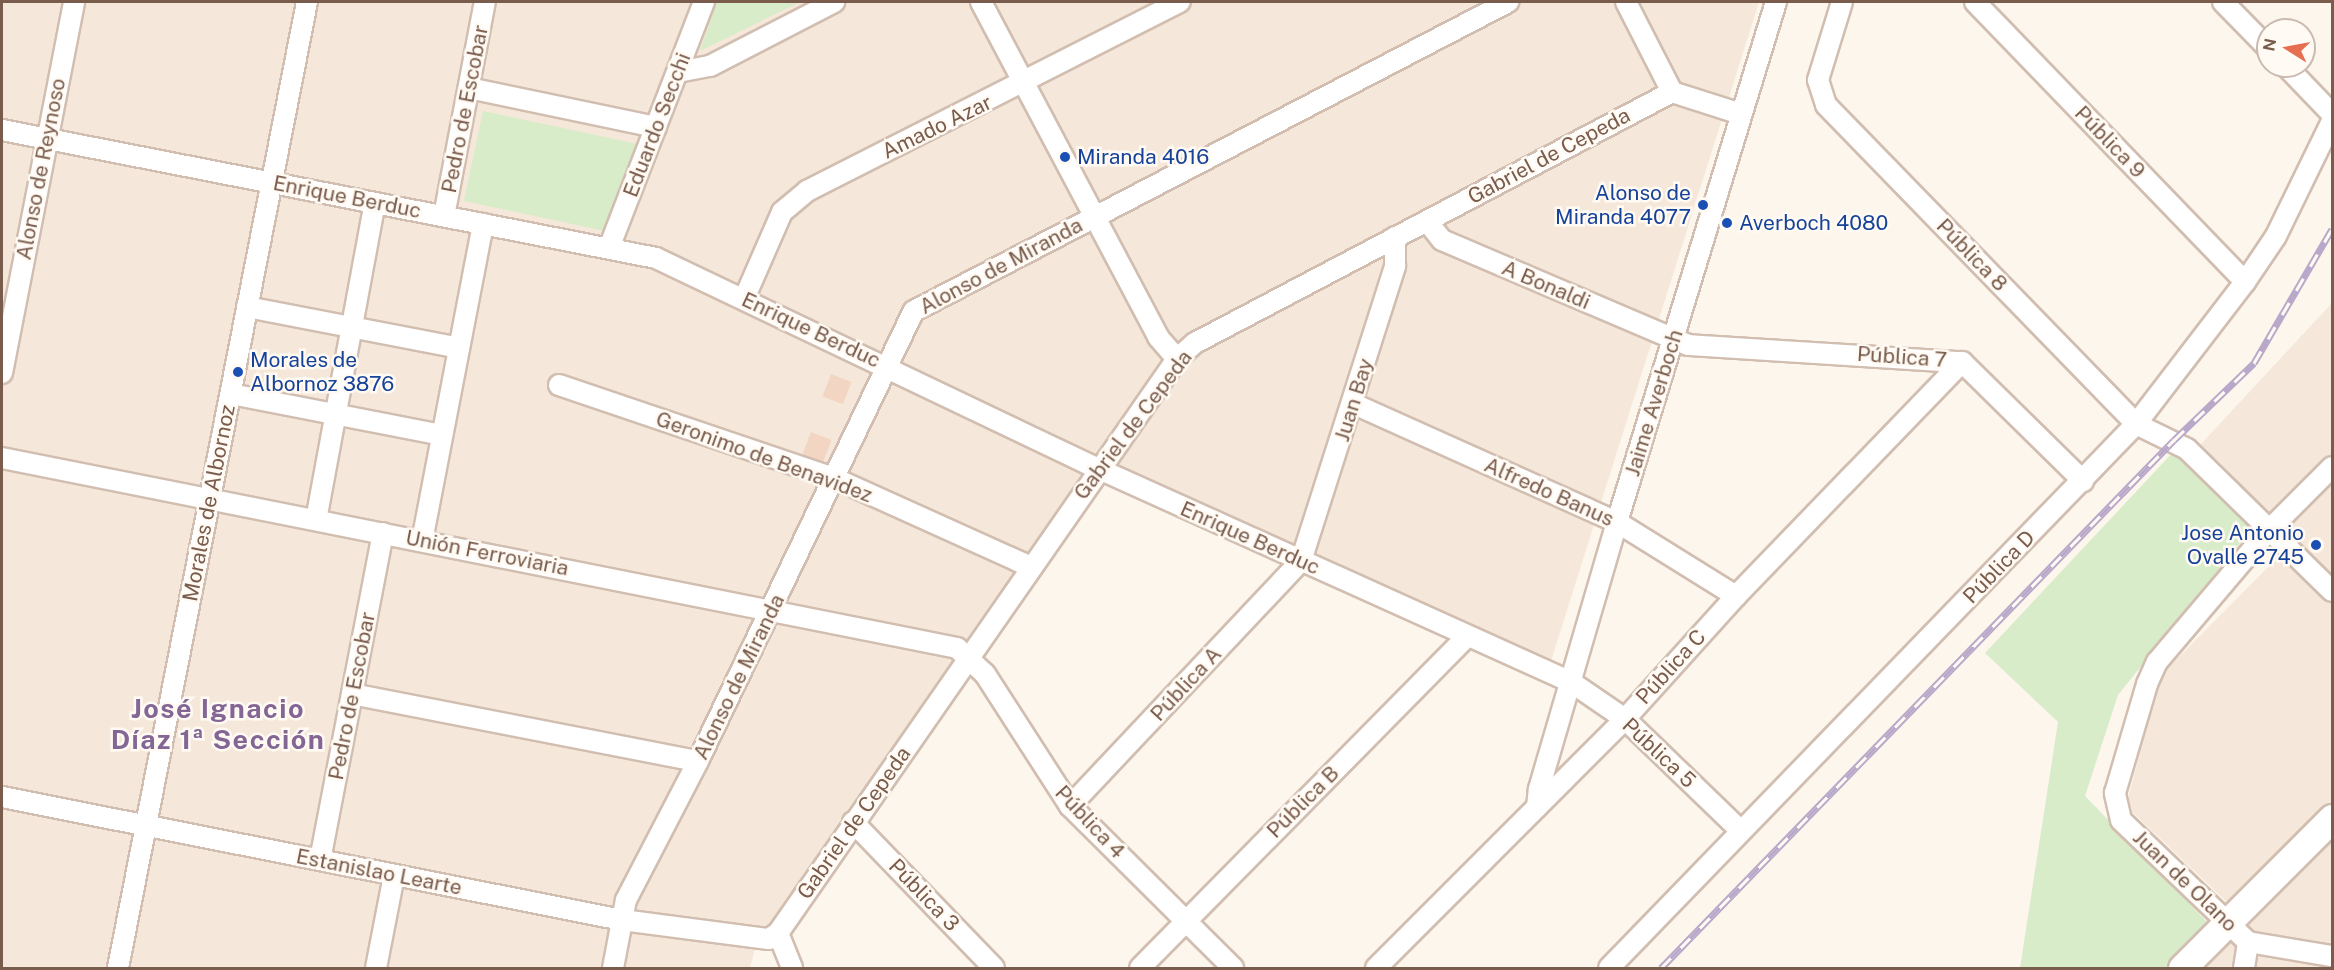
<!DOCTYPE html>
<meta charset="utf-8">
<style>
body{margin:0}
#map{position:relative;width:2334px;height:970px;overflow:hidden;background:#fdf6ec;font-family:"Public Sans",sans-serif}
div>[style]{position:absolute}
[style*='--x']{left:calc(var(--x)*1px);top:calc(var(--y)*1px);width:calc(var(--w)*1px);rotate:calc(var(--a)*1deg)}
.residential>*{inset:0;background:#f5e8da}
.green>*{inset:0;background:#d8ecc9;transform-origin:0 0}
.building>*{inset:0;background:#f3d5c3;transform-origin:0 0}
.roads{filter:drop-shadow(2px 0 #d1beb0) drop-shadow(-2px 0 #d1beb0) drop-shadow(0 2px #d1beb0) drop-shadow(0 -2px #d1beb0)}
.minor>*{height:20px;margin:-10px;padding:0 10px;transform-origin:10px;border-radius:10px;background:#fff}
.secondary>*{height:27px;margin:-13.5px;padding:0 13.5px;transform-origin:13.5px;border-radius:13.5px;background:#fff}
.rail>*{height:7px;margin-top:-3.5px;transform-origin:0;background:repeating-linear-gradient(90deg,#fffaf3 0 14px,#b9a8c9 0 28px);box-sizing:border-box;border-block:2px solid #b9a8c9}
.dots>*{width:16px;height:16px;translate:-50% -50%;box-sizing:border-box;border:3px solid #fffaf3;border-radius:50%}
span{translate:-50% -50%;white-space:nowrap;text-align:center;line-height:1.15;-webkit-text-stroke:5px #fffaf3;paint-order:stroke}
.street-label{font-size:21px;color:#7a5c4d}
.transit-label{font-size:21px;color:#164399}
.left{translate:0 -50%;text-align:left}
.right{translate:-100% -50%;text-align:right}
.district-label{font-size:27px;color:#846695;font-weight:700;letter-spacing:1.5px}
.frame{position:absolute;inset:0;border:3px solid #7a5c4d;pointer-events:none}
.north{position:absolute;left:2256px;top:18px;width:60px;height:60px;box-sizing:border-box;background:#fffaf3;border:2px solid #cabbb1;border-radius:50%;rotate:281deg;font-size:16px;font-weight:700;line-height:24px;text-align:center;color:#7a5c4d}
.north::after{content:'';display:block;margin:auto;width:21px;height:27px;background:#e76f51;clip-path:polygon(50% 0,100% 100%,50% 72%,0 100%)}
</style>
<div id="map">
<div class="residential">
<div style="clip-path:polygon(2px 2px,1759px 2px,1551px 661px,1093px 463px,778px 933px,757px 941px,750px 968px,2px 968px)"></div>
<div style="clip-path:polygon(2332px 303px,2332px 968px,2169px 968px,2231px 906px,2126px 806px,2160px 676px,2278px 557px,2201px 444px)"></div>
</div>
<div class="green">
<div style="clip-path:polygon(717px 2px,800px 2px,700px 51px)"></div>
<div style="left:483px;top:111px;width:157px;height:92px;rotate:12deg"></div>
<div style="clip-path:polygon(2176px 449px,2253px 527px,2118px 695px,2085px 796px,2209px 924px,2166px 968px,2020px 968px,2058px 722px,1985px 653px)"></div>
</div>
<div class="building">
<div style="left:831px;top:374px;width:22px;height:24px;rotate:21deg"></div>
<div style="left:811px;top:432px;width:22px;height:28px;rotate:21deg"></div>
</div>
<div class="roads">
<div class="minor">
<div style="--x:981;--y:2;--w:379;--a:62.1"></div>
<div style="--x:1158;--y:337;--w:29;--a:49"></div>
<div style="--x:1626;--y:2;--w:101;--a:62.9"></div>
<div style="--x:1672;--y:92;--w:72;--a:17.7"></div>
<div style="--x:1842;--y:2;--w:82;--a:107.1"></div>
<div style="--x:1818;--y:80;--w:26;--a:72"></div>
<div style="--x:1826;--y:105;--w:445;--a:45.8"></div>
<div style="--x:2136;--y:424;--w:57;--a:26.1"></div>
<div style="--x:2187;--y:449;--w:203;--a:44.4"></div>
<div style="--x:1975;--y:2;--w:389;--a:46"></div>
<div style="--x:2223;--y:2;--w:64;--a:45.6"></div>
<div style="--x:2286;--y:66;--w:66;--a:46.2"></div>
<div style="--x:678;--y:72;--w:33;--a:-11"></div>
<div style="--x:710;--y:66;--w:140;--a:-27.3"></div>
<div style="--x:469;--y:88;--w:191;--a:11.8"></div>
<div style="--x:2;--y:130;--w:666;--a:11.07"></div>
<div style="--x:656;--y:258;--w:491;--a:25.5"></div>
<div style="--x:1099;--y:469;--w:518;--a:24.29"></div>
<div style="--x:1571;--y:682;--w:65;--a:34.4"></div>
<div style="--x:1625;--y:719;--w:161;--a:44"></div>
<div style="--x:444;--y:216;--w:218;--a:-79.2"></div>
<div style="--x:1427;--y:221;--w:24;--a:52"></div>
<div style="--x:1442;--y:240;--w:267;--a:23.1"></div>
<div style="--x:1688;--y:345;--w:275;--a:3.6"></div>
<div style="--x:1962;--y:362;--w:170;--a:44.5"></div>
<div style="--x:609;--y:248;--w:264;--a:-68.9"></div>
<div style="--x:744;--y:299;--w:95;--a:-66.4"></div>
<div style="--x:782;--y:212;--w:33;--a:-40"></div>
<div style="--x:807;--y:191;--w:418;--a:-26.9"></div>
<div style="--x:247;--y:307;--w:216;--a:10.9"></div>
<div style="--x:2;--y:373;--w:378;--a:-79"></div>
<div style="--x:559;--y:385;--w:290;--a:18.7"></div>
<div style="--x:834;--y:478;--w:216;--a:24.3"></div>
<div style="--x:231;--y:394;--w:215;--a:11"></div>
<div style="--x:1354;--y:404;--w:288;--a:24.2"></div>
<div style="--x:1617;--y:522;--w:140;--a:31.9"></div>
<div style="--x:2;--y:458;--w:974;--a:11.25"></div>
<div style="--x:957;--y:648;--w:38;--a:43"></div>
<div style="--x:985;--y:674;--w:157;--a:57.2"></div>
<div style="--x:1070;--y:806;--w:230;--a:44.8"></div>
<div style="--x:316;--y:520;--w:322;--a:-79.5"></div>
<div style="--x:422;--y:541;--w:323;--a:-79.1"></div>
<div style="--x:352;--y:694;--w:352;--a:11"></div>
<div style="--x:2;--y:797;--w:632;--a:11.22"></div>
<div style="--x:622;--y:920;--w:148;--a:7.4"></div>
<div style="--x:769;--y:939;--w:11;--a:-34"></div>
<div style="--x:778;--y:933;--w:699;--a:-55.2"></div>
<div style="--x:1177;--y:359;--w:24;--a:-42"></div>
<div style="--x:1195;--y:343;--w:539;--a:-27.75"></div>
<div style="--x:1070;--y:806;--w:337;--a:-46.7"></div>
<div style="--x:1301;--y:561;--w:310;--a:-72.3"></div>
<div style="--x:1395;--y:266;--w:29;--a:-90"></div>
<div style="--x:1537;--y:807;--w:18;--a:-84"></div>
<div style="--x:1539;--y:789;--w:278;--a:-73.7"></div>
<div style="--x:1617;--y:522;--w:544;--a:-73"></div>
<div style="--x:853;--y:822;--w:203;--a:46"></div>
<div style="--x:320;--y:860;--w:333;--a:-79.1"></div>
<div style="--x:778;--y:933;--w:38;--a:68"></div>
<div style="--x:2248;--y:942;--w:176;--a:-136.2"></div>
<div style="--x:2121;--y:820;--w:28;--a:-103"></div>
<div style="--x:2115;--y:793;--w:114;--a:-73.6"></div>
<div style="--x:2147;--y:684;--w:24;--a:-66"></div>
<div style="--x:2157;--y:662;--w:173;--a:-49.7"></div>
<div style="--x:2269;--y:530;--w:89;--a:-45"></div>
<div style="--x:2248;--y:942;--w:85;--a:9.5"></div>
<div style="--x:118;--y:968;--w:984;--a:-78.93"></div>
<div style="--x:376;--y:968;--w:95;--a:-79"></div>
<div style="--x:613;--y:968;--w:69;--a:-79.2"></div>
<div style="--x:626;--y:900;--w:157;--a:-62.6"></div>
<div style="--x:698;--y:761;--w:499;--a:-64.4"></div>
<div style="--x:914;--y:311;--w:670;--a:-27.48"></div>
<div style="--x:1140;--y:968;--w:466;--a:-45.4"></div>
<div style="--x:1376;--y:968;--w:352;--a:-45"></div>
<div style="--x:1625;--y:719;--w:166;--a:-47.9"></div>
<div style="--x:1736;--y:596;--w:325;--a:-46"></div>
<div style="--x:1609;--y:968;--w:757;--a:-45.91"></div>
<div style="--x:2136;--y:424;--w:179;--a:-52.5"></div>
<div style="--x:2245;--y:282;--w:55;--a:-56"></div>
<div style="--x:2276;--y:236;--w:128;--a:-64"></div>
<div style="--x:2244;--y:968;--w:26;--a:-81"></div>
</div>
<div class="secondary">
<div style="--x:2182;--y:968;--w:212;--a:-45"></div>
</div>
</div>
<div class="rail">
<div style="--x:1661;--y:968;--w:736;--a:-45.83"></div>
<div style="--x:2174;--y:440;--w:111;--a:-43.9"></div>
<div style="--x:2254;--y:363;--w:155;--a:-59.8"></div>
</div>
<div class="dots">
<div style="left:1065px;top:157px;background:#1a4fb4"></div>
<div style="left:1703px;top:205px;background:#1a4fb4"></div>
<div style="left:1727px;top:223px;background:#1a4fb4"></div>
<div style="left:238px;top:372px;background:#1a4fb4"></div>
<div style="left:2316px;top:545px;background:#1a4fb4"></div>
</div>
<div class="street-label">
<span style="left:465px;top:109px;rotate:-79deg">Pedro de Escobar</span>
<span style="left:657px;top:125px;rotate:-69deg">Eduardo Secchi</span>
<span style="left:937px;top:127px;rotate:-26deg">Amado Azar</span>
<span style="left:2110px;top:142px;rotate:46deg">Pública 9</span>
<span style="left:1549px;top:156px;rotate:-28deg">Gabriel de Cepeda</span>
<span style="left:41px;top:169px;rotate:-79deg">Alonso de Reynoso</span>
<span style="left:347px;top:197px;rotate:11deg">Enrique Berduc</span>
<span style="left:1972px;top:255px;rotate:46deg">Pública 8</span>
<span style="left:1001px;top:266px;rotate:-28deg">Alonso de Miranda</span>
<span style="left:1546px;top:285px;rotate:23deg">A Bonaldi</span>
<span style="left:811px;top:330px;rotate:25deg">Enrique Berduc</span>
<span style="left:1902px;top:357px;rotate:4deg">Pública 7</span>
<span style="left:1354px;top:400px;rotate:-73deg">Juan Bay</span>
<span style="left:1654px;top:403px;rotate:-73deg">Jaime Averboch</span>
<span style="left:1133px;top:425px;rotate:-53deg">Gabriel de Cepeda</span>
<span style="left:764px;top:457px;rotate:20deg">Geronimo de Benavidez</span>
<span style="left:1549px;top:492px;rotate:24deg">Alfredo Banus</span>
<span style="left:209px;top:503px;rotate:-79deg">Morales de Albornoz</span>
<span style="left:1250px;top:538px;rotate:24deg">Enrique Berduc</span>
<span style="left:487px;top:553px;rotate:11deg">Unión Ferroviaria</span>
<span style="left:1999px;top:567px;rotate:-46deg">Pública D</span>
<span style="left:1671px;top:667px;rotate:-48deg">Pública C</span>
<span style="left:739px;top:677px;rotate:-64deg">Alonso de Miranda</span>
<span style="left:1186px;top:684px;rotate:-47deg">Pública A</span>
<span style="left:352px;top:696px;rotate:-79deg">Pedro de Escobar</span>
<span style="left:1659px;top:753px;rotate:43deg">Pública 5</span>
<span style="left:1303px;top:802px;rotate:-45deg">Pública B</span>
<span style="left:1090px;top:822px;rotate:47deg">Pública 4</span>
<span style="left:854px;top:823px;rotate:-55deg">Gabriel de Cepeda</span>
<span style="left:379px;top:872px;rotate:11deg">Estanislao Learte</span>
<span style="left:2185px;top:881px;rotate:44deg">Juan de Olano</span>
<span style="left:924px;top:895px;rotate:46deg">Pública 3</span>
</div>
<div class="transit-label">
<span class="left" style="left:1077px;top:157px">Miranda 4016</span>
<span class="right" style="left:1691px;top:205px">Alonso de<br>Miranda 4077</span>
<span class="left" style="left:1739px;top:223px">Averboch 4080</span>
<span class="left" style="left:250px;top:372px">Morales de<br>Albornoz 3876</span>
<span class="right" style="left:2304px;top:545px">Jose Antonio<br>Ovalle 2745</span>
</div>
<div class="district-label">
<span style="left:218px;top:724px">José Ignacio<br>Díaz 1ª Sección</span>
</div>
<div class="frame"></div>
<div class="north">N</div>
</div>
